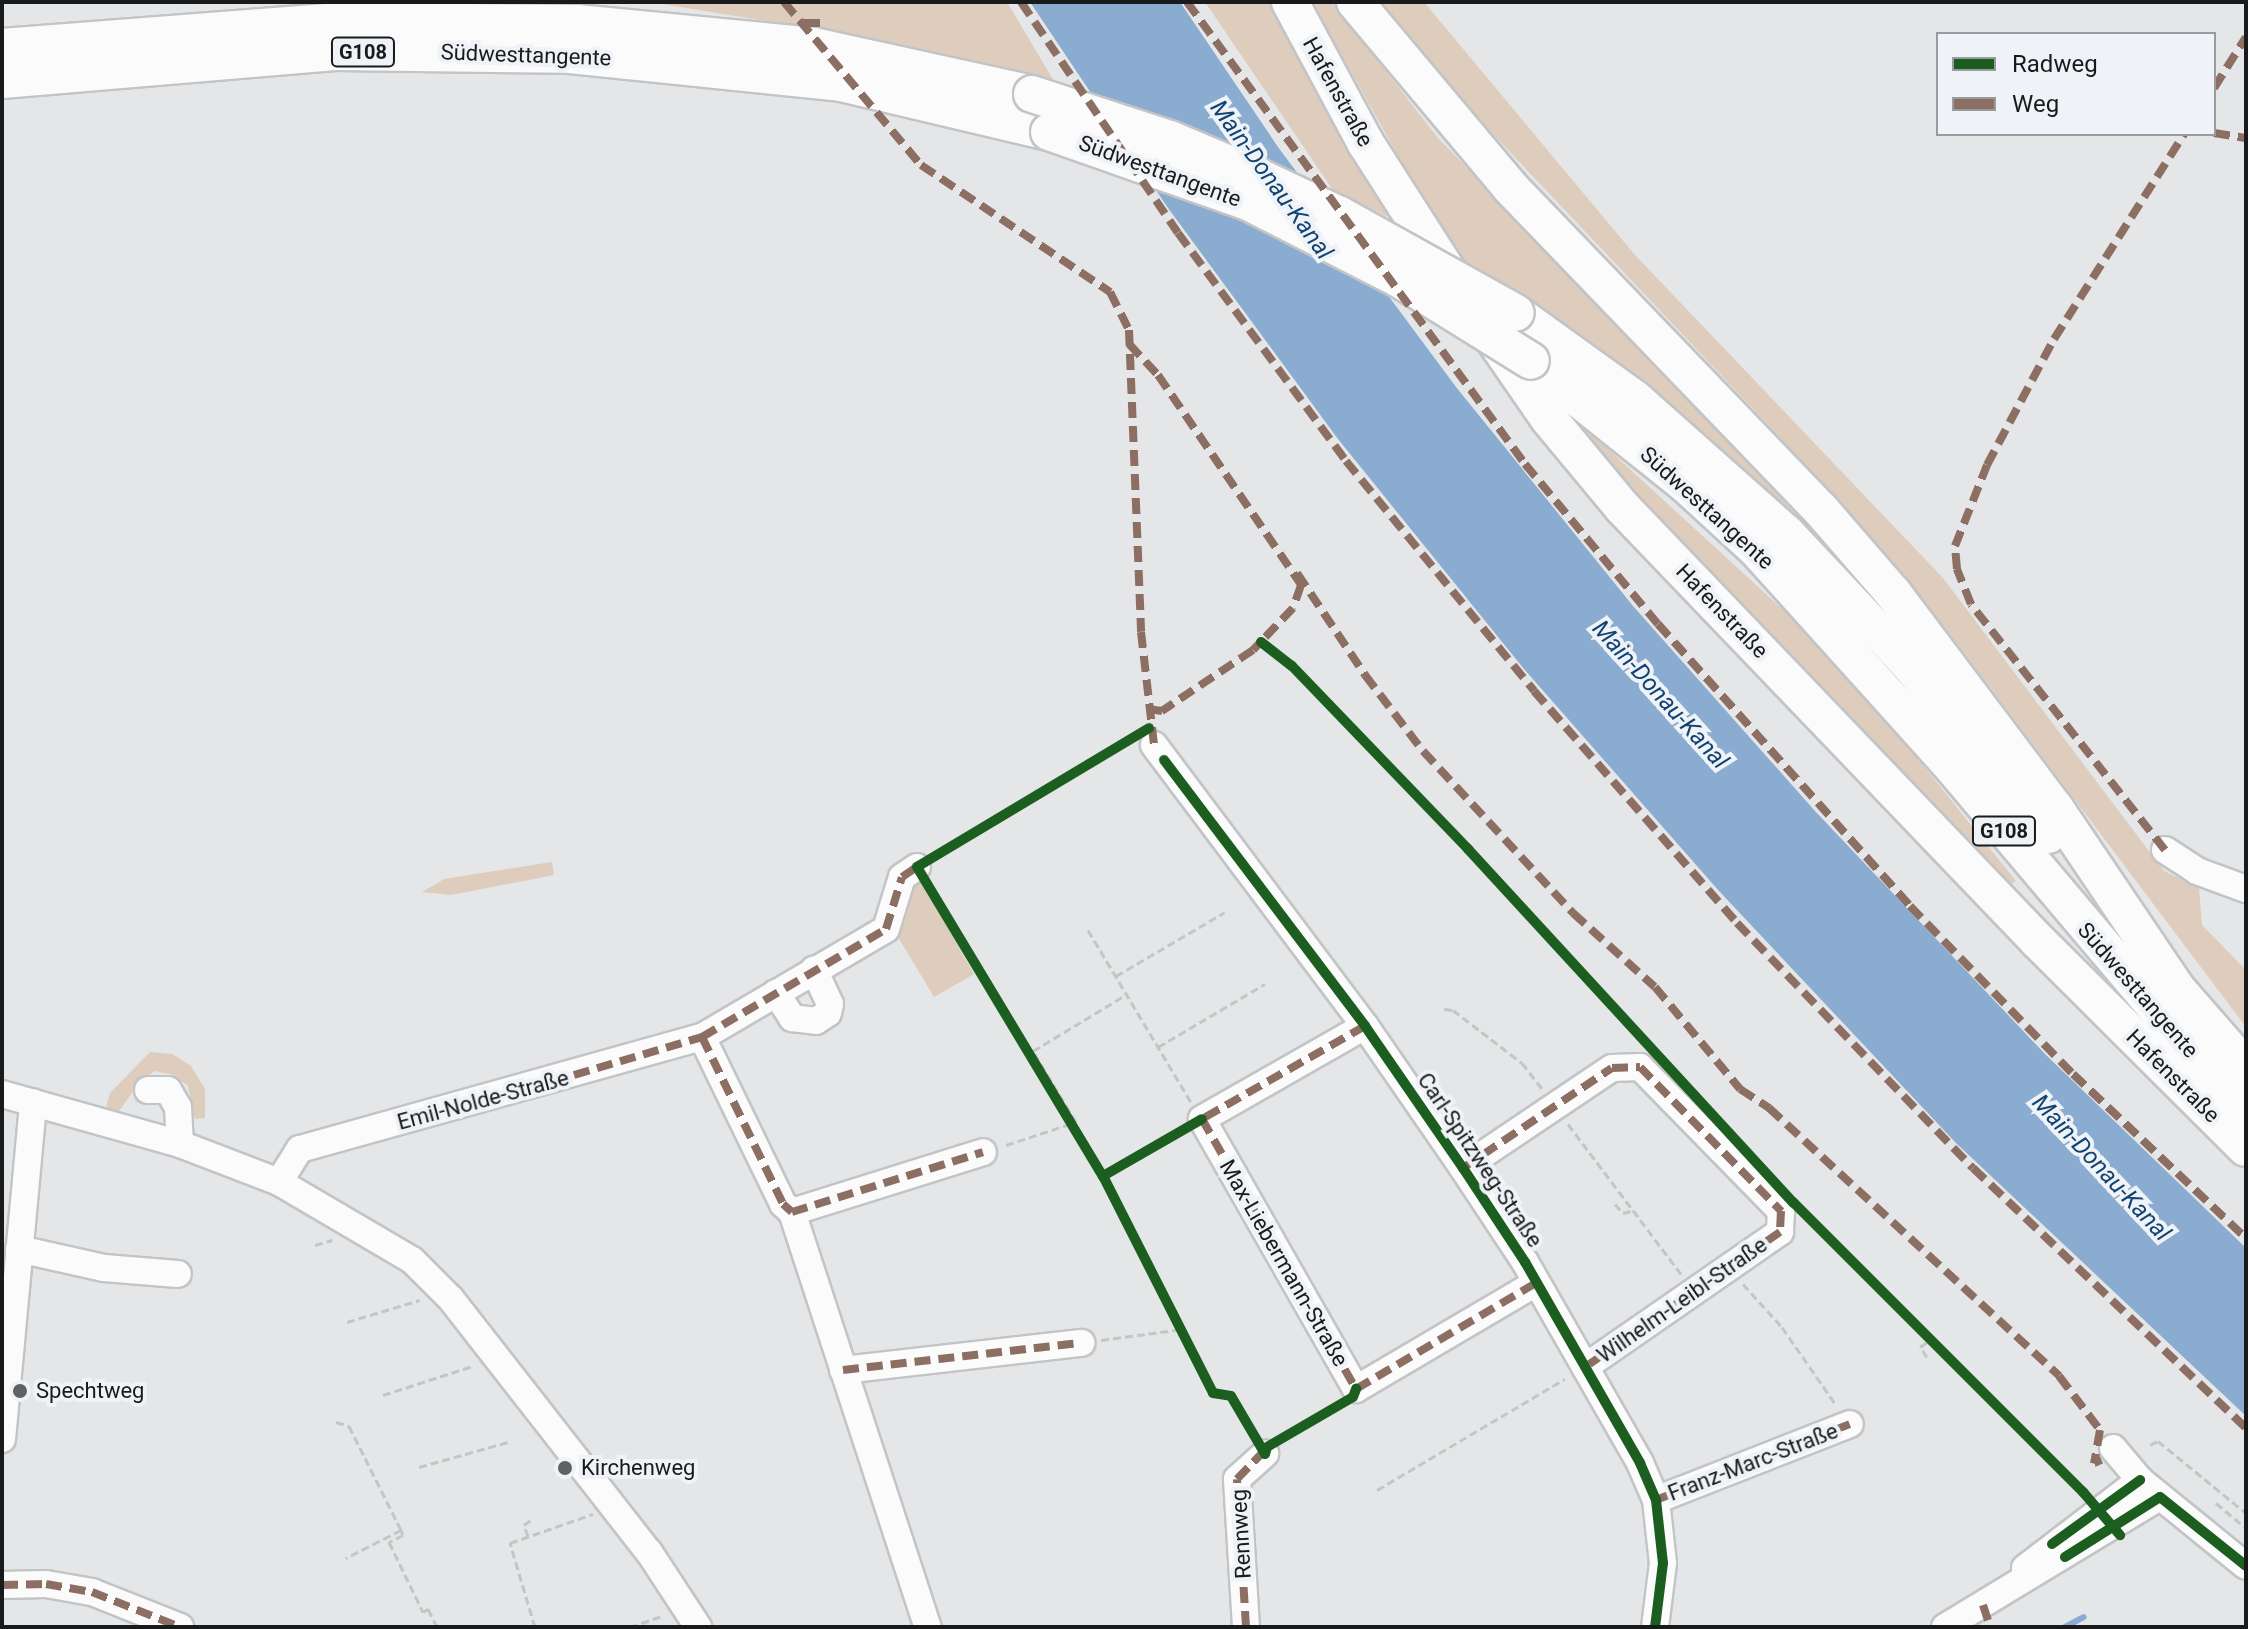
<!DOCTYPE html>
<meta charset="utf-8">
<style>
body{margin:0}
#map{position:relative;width:2248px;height:1629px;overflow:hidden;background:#e4e6e8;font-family:Roboto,sans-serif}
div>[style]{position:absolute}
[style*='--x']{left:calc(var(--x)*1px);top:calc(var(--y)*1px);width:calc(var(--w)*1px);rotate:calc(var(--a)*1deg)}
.green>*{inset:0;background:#deccbd}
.water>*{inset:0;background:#8aacd0}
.stream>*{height:6px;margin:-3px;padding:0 3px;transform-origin:3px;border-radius:3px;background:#8aacd0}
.path>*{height:3px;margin-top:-1.5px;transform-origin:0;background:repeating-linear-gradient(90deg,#c4c5c5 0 8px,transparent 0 12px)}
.roads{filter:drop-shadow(2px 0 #c3c4c6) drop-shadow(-2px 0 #c3c4c6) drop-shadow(0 2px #c3c4c6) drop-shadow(0 -2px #c3c4c6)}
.minor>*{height:26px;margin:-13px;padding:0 13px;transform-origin:13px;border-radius:13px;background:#fbfbfc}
.highway>*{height:36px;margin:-18px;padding:0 18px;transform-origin:18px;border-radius:18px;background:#fbfbfc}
.bridges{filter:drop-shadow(2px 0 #c3c4c6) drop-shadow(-2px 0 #c3c4c6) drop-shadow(0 2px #c3c4c6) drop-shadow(0 -2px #c3c4c6)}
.highway-bridge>*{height:36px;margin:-18px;padding:0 18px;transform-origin:18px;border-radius:18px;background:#fbfbfc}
.quiet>*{height:8px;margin-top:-4px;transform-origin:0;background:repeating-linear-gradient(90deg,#8d6e63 0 16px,transparent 0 24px)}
.cycleway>*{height:10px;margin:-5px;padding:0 5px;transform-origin:5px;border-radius:5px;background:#1b5e20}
.dots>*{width:22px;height:22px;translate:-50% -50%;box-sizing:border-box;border:4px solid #eff3f7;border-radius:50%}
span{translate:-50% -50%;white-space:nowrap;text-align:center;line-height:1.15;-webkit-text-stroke:8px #eff3f7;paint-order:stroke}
.shield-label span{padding:2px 6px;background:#eff3f7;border:2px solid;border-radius:6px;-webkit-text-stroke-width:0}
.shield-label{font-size:20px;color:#191a1c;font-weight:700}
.street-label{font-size:22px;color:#191a1c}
.poi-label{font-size:22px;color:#191a1c}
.left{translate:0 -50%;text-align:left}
.water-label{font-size:24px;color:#104373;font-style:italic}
.frame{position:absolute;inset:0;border:4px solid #191a1c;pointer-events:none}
.legend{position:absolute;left:1936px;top:32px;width:280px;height:104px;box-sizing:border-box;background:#eff3f7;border:2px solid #999c9f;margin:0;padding:10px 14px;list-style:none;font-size:24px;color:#191a1c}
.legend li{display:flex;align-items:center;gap:16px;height:40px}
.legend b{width:40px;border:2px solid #999c9f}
</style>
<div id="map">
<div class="green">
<div style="clip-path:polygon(650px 2px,1007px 2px,1054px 81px,870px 38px)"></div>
<div style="clip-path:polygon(1205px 2px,1273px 2px,1388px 217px,1333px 190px)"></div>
<div style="clip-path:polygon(1312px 2px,1332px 2px,1438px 138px,1728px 436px,1808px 530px,1720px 448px,1454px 256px)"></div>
<div style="clip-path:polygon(1379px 2px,1424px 2px,1635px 255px,1943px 578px,2164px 871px,2199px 888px,2202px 925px,2246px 970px,2246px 1027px,1944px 626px,1775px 432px,1453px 92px)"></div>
<div style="clip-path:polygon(1584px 427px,1793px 619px,1901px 738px,2016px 881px,2006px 887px,1815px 688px,1610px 465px)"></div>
<div style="clip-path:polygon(552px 862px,554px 875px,451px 895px,422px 892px,444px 879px)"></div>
<div style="clip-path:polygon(918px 876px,974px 974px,934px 997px,892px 927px,905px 885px)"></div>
<div style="clip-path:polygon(150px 1052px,172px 1054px,191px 1066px,205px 1089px,205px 1118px,195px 1119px,188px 1086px,174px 1075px,155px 1071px,140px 1081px,118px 1113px,106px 1108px,110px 1093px)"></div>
</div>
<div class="water">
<div style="clip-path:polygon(1030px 2px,1180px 2px,1278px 147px,1456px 387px,1633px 606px,1815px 811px,2045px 1054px,2246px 1248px,2246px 1416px,1956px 1143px,1719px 891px,1524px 669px,1338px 439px,1168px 208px)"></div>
</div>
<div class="stream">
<div style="--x:2065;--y:1627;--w:21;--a:-28"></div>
</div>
<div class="path">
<div style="--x:1088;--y:930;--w:200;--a:59.1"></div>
<div style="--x:1116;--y:976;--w:126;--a:-30.4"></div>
<div style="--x:1444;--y:1009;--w:9;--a:6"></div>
<div style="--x:1453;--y:1010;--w:87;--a:37.5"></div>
<div style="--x:1522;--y:1063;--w:33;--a:52"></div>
<div style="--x:1158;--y:1047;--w:124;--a:-30.5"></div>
<div style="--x:1568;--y:1124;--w:188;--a:53"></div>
<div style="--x:1006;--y:1145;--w:74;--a:-18.2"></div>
<div style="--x:1076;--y:1122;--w:83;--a:-121.2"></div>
<div style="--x:1033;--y:1051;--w:110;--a:-31.2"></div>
<div style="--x:1615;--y:1204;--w:12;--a:48"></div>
<div style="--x:1623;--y:1213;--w:8;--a:-14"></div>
<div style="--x:315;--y:1245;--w:18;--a:-16"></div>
<div style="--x:1743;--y:1284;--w:58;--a:47.8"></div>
<div style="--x:1782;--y:1327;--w:95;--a:55.3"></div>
<div style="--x:347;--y:1322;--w:76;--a:-16.8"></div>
<div style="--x:1101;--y:1340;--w:83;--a:-7.6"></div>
<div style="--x:1927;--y:1357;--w:12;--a:-125"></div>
<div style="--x:1920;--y:1347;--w:12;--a:-35"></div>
<div style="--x:383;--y:1395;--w:95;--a:-17.9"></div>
<div style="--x:336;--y:1422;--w:14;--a:17"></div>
<div style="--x:349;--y:1426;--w:116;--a:63.4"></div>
<div style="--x:401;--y:1530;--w:62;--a:153"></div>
<div style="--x:2150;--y:1445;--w:9;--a:-27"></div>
<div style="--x:2158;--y:1441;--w:114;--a:39.3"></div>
<div style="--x:419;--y:1467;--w:92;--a:-15.7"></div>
<div style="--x:1377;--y:1490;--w:218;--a:-30.6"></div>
<div style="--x:2216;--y:1503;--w:39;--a:40"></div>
<div style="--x:401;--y:1530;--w:5;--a:68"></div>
<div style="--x:403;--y:1535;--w:16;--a:153"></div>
<div style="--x:389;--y:1542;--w:78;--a:64.1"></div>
<div style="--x:423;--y:1612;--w:6;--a:-31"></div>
<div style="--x:428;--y:1609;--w:20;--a:63"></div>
<div style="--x:528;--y:1536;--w:12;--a:-110"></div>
<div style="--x:524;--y:1525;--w:9;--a:-36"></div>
<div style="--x:535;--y:1627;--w:88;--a:-106.6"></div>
<div style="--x:510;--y:1543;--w:88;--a:-19.3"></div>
<div style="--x:630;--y:1627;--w:36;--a:-19"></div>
</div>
<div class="roads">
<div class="minor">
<div style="--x:1154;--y:745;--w:351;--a:53.1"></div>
<div style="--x:1365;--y:1026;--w:173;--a:55.4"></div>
<div style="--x:1463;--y:1168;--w:113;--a:56.6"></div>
<div style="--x:1525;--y:1262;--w:232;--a:60.2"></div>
<div style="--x:1640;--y:1463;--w:40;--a:66.6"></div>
<div style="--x:1656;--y:1500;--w:63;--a:83.7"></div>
<div style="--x:1663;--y:1563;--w:64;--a:97.1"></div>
<div style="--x:2165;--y:850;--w:38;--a:33"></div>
<div style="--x:2197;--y:871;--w:52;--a:20.2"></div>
<div style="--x:776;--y:993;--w:30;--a:57"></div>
<div style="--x:792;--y:1018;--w:24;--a:7"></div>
<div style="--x:816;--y:1021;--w:14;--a:-34"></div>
<div style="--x:828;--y:1013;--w:9;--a:-77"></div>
<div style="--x:830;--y:1004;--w:38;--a:-115"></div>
<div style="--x:1365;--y:1026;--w:188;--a:150.3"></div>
<div style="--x:1202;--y:1119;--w:311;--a:60.3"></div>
<div style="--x:1356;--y:1389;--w:209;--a:-30.5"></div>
<div style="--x:702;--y:1037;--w:186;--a:64.1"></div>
<div style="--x:783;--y:1204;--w:12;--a:42"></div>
<div style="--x:792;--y:1212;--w:437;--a:71.9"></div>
<div style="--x:148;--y:1090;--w:20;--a:0"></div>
<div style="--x:168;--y:1090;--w:20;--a:60"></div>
<div style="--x:178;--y:1107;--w:37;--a:87"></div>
<div style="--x:2;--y:1094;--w:185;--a:15.7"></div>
<div style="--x:180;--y:1144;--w:106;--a:21"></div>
<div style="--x:279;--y:1182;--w:154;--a:30.4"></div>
<div style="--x:412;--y:1260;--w:55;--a:45"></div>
<div style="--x:451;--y:1299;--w:321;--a:52"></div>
<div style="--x:649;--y:1552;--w:90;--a:56.8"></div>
<div style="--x:1463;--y:1168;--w:179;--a:-33.9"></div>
<div style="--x:1612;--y:1068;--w:28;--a:-2"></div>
<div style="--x:1640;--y:1067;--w:202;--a:45.6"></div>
<div style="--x:1781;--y:1211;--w:21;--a:93"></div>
<div style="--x:1780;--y:1232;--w:237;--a:145.3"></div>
<div style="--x:279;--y:1182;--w:39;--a:-58"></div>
<div style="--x:300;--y:1149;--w:417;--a:-15.6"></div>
<div style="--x:702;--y:1037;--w:213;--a:-30.4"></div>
<div style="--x:886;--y:929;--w:54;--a:-72.9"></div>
<div style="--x:902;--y:877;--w:18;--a:-34"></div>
<div style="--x:792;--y:1212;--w:200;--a:-17.4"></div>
<div style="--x:19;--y:1249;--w:87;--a:12.6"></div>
<div style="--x:104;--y:1268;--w:74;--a:4.6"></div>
<div style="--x:843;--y:1370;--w:240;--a:-6.5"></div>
<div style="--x:2;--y:1439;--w:338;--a:-84.7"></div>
<div style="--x:2113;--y:1448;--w:42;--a:49.8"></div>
<div style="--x:2140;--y:1480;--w:136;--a:39.1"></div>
<div style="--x:1656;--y:1500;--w:208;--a:-21.4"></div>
<div style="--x:2025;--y:1568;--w:145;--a:-37.4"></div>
<div style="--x:2;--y:1585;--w:44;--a:-1.3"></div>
<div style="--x:46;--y:1584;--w:47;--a:9.9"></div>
<div style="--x:92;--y:1592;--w:95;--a:21.7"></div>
<div style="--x:1246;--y:1627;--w:148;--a:-93.5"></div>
<div style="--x:1237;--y:1479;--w:38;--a:-42"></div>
<div style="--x:1945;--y:1627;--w:251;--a:-31.2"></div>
</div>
<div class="highway">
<div style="--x:1290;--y:2;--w:159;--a:61.8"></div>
<div style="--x:1365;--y:142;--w:167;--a:57.4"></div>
<div style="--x:1355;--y:2;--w:241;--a:50"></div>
<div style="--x:1510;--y:187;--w:448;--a:46.1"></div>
<div style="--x:1821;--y:510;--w:110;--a:49.1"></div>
<div style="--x:1893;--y:593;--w:269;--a:53"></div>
<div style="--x:2055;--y:808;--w:230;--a:56"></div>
<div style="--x:2;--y:47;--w:336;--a:-4.4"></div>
<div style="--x:337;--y:21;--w:240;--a:0.5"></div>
<div style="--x:577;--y:23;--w:238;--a:5.5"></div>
<div style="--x:814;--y:46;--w:223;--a:12.4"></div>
<div style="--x:2;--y:80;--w:337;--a:-4.8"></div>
<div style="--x:338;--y:52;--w:232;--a:0.7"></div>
<div style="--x:570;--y:55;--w:272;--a:5.9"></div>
<div style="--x:841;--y:83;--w:214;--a:13.3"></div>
<div style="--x:1516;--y:313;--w:145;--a:35.8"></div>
<div style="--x:1634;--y:398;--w:205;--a:41.6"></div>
<div style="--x:1787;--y:534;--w:180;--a:46.8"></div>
<div style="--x:1910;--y:665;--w:219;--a:50.9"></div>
<div style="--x:1491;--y:335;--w:102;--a:55.4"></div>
<div style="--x:1549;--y:419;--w:114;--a:50.3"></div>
<div style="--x:1622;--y:507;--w:601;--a:46.21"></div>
<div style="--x:2038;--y:941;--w:293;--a:44.9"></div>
<div style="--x:1531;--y:361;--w:197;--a:38.6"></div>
<div style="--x:1685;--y:484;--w:99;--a:42.5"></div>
<div style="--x:1758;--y:551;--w:284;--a:48"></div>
<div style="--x:1948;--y:762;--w:462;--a:49.8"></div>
<div style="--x:2171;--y:982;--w:114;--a:48.9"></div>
</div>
</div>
<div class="bridges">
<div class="highway-bridge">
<div style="--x:1032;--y:94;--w:145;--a:18.1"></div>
<div style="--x:1170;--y:139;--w:95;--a:23"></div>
<div style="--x:1257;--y:176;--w:92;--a:25.2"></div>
<div style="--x:1340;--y:215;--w:201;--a:29.1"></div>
<div style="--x:1049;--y:132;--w:211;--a:19.4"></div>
<div style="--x:1248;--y:202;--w:169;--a:27"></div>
<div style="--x:1399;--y:279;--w:155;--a:31.8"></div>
</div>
</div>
<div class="quiet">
<div style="--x:784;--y:2;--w:213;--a:50"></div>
<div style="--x:921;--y:165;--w:228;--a:33.9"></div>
<div style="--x:1110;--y:292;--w:42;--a:63.4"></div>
<div style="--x:1129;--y:330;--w:302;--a:87.7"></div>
<div style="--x:1141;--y:632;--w:114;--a:83.4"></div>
<div style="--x:1021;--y:2;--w:279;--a:55.8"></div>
<div style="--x:1178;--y:233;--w:283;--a:53.6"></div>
<div style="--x:1346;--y:461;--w:297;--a:50.7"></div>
<div style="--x:1534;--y:691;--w:308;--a:48.8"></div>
<div style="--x:1737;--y:923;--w:340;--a:46.1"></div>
<div style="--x:1973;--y:1168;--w:377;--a:43.6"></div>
<div style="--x:1187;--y:2;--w:572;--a:53.81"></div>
<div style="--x:1525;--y:464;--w:208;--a:50.3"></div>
<div style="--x:1658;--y:624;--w:378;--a:48.2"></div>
<div style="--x:1910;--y:906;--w:234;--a:45.9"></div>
<div style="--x:2073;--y:1074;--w:238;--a:43.5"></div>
<div style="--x:804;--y:23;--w:21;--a:0"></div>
<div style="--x:2214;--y:88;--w:60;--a:-57.9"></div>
<div style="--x:2214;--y:133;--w:32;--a:9"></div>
<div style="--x:1129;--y:344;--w:42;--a:46.9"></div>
<div style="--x:1158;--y:375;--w:254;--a:55.7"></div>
<div style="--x:1301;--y:585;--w:24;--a:109"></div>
<div style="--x:1293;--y:608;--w:58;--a:133.6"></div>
<div style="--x:1253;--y:650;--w:110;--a:146.2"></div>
<div style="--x:1162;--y:711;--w:15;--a:-172"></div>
<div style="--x:1297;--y:573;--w:123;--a:56.3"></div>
<div style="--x:1365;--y:675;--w:96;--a:52.7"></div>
<div style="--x:1423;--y:751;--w:221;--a:47.2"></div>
<div style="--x:1573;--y:913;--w:110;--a:42.1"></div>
<div style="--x:1655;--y:987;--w:133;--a:50.2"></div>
<div style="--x:1740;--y:1089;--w:35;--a:33"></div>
<div style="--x:1769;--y:1108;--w:395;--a:42.7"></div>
<div style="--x:2059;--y:1376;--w:68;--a:52.8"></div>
<div style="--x:2100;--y:1430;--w:34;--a:100"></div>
<div style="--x:2094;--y:1463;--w:8;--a:-23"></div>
<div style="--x:2165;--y:850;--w:313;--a:-128.3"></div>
<div style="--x:1971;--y:604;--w:38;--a:-112"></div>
<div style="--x:1957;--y:569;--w:23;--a:-95"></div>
<div style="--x:1955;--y:546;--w:87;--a:-68.4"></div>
<div style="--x:1987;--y:465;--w:143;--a:-62"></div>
<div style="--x:2054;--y:339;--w:243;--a:-57.6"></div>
<div style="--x:1365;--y:1026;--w:188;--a:150.3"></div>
<div style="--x:1202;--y:1119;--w:311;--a:60.3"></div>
<div style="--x:1356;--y:1389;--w:209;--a:-30.5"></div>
<div style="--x:702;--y:1037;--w:186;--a:64.1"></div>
<div style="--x:783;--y:1204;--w:12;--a:42"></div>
<div style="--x:792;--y:1212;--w:200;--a:-17.4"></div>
<div style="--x:574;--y:1075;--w:134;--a:-16.5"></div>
<div style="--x:702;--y:1037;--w:213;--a:-30.4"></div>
<div style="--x:886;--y:929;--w:54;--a:-72.9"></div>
<div style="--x:902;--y:877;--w:18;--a:-34"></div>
<div style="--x:1463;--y:1168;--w:179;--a:-33.9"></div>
<div style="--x:1612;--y:1068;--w:28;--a:-2"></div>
<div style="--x:1640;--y:1067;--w:202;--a:45.6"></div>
<div style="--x:1781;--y:1211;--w:21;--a:93"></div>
<div style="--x:1780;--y:1232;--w:237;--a:145.3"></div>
<div style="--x:843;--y:1370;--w:240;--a:-6.5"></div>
<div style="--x:1656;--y:1500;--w:208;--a:-21.4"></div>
<div style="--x:2;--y:1585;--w:44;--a:-1.3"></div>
<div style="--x:46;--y:1584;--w:47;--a:9.9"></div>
<div style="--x:92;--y:1592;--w:95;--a:21.7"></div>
<div style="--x:1983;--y:1605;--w:23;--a:72"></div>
<div style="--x:1246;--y:1627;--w:148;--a:-93.5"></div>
<div style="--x:1237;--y:1479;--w:43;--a:-45.9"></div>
</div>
<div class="cycleway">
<div style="--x:1261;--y:642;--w:39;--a:38"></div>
<div style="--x:1292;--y:666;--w:254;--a:46.1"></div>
<div style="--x:1468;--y:849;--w:481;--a:47.4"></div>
<div style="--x:1794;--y:1203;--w:409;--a:45"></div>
<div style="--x:2083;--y:1492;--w:57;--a:49.3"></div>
<div style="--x:1149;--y:728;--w:270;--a:149.1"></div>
<div style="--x:917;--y:867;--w:361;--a:59"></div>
<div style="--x:1103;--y:1176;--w:243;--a:63.1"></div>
<div style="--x:1213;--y:1393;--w:18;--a:9"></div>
<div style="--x:1231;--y:1396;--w:67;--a:59.6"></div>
<div style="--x:1265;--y:1454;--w:7;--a:-74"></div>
<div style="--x:1267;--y:1447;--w:99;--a:-30.2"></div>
<div style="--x:1353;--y:1397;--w:9;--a:-69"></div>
<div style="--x:1164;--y:760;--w:333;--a:52.9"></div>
<div style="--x:1365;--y:1026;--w:173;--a:55.4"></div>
<div style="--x:1463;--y:1168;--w:113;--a:56.6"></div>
<div style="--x:1525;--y:1262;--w:232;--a:60.2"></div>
<div style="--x:1640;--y:1463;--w:40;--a:66.6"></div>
<div style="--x:1656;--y:1500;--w:63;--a:83.7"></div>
<div style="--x:1663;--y:1563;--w:64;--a:97.1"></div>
<div style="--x:1103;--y:1176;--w:114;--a:-29.9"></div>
<div style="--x:2052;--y:1544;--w:109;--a:-36"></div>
<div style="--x:2065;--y:1557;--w:112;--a:-32.3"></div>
<div style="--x:2160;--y:1497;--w:110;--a:38.7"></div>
</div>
<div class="dots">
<div style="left:20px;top:1391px;background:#606163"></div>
<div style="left:565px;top:1468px;background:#606163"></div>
</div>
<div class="shield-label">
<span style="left:363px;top:52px">G108</span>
<span style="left:2004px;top:831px">G108</span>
</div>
<div class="street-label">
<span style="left:526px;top:55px;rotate:2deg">Südwesttangente</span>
<span style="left:1338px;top:92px;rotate:61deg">Hafenstraße</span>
<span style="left:1160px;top:171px;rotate:20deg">Südwesttangente</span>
<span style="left:1707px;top:508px;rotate:42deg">Südwesttangente</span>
<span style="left:1722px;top:611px;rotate:46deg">Hafenstraße</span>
<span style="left:2138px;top:990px;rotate:49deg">Südwesttangente</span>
<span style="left:2173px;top:1076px;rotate:45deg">Hafenstraße</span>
<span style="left:483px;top:1100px;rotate:-15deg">Emil-Nolde-Straße</span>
<span style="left:1480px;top:1160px;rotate:56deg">Carl-Spitzweg-Straße</span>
<span style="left:1284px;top:1263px;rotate:60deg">Max-Liebermann-Straße</span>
<span style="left:1682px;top:1300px;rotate:-35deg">Wilhelm-Leibl-Straße</span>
<span style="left:1753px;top:1462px;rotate:-21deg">Franz-Marc-Straße</span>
<span style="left:1241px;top:1534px;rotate:-93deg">Rennweg</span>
</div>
<div class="poi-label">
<span class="left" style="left:36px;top:1391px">Spechtweg</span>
<span class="left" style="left:581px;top:1468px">Kirchenweg</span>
</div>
<div class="water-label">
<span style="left:1271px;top:180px;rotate:54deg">Main-Donau-Kanal</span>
<span style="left:1660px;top:695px;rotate:48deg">Main-Donau-Kanal</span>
<span style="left:2101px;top:1168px;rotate:47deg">Main-Donau-Kanal</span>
</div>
<div class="frame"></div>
<ul class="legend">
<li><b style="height:10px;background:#1b5e20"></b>Radweg</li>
<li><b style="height:10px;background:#8d6e63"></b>Weg</li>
</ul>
</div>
